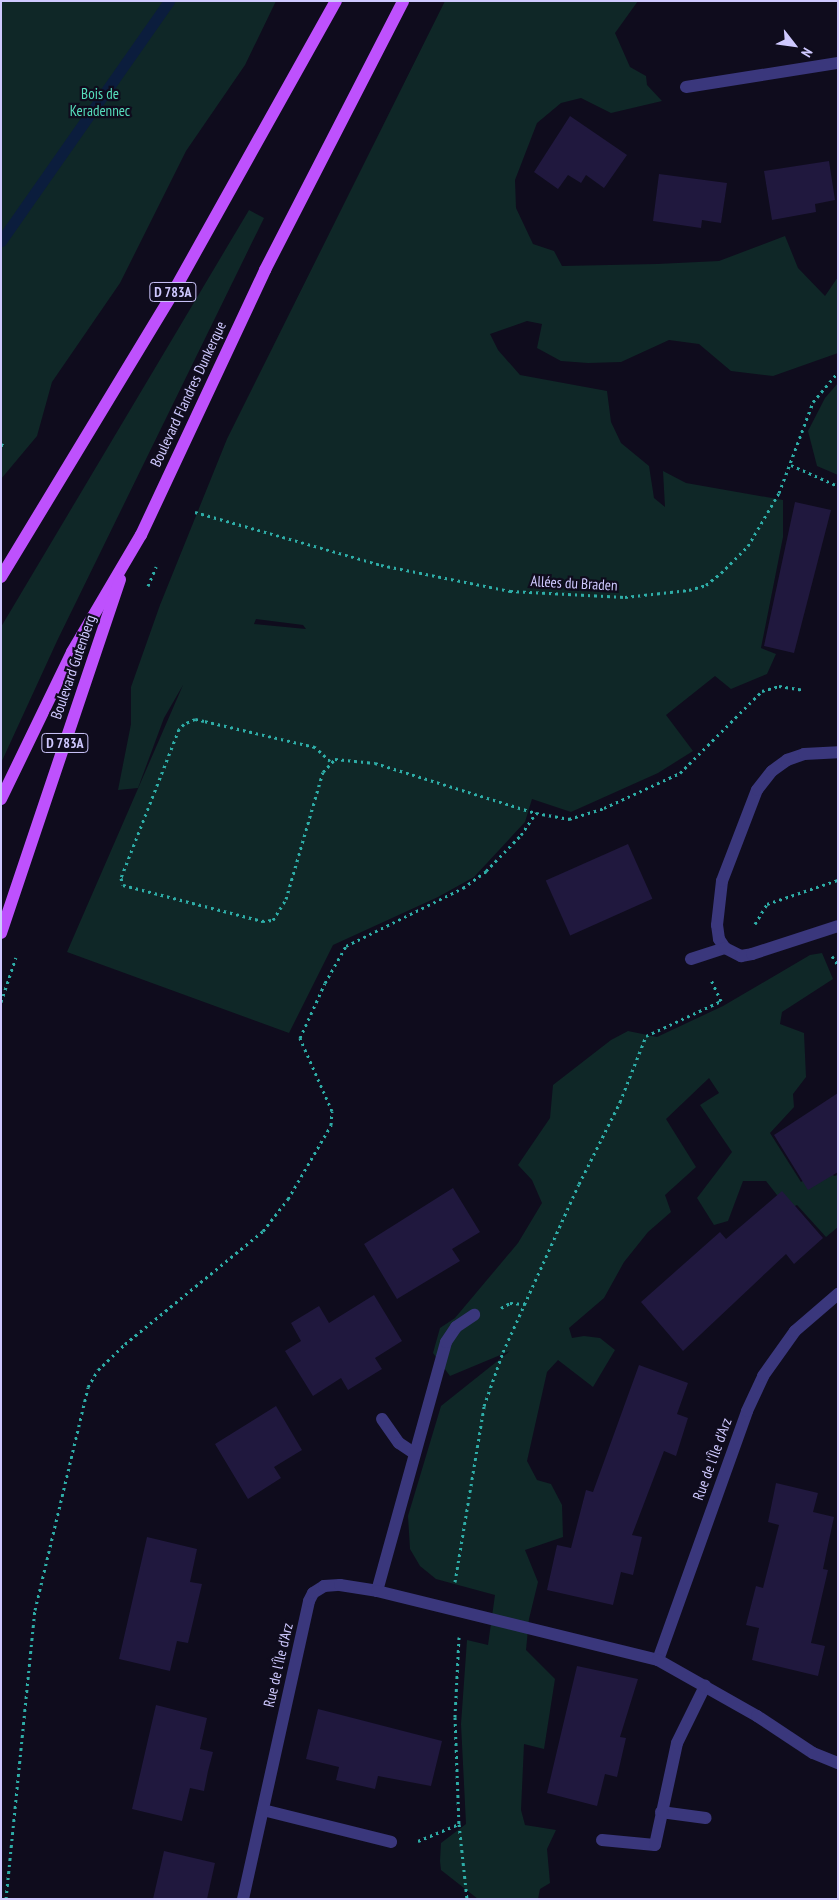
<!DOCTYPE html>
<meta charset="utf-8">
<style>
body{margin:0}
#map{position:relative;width:839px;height:1900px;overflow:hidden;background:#0f0c1d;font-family:"PT Sans Narrow",sans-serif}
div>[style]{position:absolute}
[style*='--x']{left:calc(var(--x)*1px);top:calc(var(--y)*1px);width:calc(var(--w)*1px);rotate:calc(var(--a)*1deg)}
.green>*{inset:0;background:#0f2727}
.stream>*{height:11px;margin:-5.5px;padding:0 5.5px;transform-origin:5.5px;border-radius:5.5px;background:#0b1d3d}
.building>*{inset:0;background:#20183e;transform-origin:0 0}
.path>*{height:3px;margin-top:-1.5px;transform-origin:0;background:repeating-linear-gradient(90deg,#2eada7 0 2.5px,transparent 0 6.5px)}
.minor>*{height:12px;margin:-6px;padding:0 6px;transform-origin:6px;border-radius:6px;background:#3a377c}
.primary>*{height:12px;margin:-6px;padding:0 6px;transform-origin:6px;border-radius:6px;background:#be51fd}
span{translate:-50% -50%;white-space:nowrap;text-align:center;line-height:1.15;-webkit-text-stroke:4.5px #0f0c1d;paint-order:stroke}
.shield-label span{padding:1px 4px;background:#0f0c1d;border:1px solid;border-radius:4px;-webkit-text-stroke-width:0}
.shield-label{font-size:14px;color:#cfc9ff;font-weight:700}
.park-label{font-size:15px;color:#56ddbc}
.street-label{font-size:15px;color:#cfc9ff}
.frame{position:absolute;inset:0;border:2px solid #cfc9ff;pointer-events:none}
.north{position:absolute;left:769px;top:20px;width:50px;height:50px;-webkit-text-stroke:4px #0f0c1d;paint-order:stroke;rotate:120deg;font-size:14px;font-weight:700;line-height:20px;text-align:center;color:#cfc9ff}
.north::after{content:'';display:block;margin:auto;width:18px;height:22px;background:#cfc9ff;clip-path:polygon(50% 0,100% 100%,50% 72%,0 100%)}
</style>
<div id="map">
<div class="green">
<div style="clip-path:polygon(1px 1px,276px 1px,245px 65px,186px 151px,120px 283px,52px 382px,37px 436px,1px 479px)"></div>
<div style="clip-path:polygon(evenodd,445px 1px,638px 1px,615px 33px,630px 67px,646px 76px,647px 85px,662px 101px,611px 113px,581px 98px,561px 103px,537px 123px,515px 180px,516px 208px,533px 244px,554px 251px,562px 266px,657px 264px,719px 261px,785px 236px,798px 268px,825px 296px,838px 277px,838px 353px,773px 376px,731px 371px,699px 344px,669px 340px,621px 362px,588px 363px,561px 361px,537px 348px,542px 324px,527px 321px,490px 334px,498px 350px,520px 375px,607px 391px,611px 422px,621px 443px,649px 466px,654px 498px,665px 507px,663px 471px,686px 483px,783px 500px,783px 537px,761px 648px,776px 654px,767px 674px,731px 689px,715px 676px,666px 715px,693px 751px,658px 773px,571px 812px,532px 799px,525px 822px,474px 877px,438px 897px,333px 945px,289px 1033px,67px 952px,183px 685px,164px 718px,138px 788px,118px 790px,131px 724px,131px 687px,160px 605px,227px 439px,445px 1px,256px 619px,303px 625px,306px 629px,254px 624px,256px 619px)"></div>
<div style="clip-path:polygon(249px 210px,264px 218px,57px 641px,1px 763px,1px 627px)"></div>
<div style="clip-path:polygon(838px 383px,838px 475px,817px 466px,808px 431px,825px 398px)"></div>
<div style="clip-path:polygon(822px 953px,833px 979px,782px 1012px,780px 1024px,804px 1033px,806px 1077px,793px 1094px,794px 1107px,770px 1133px,801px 1182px,827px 1166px,834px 1176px,838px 1175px,838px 1227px,826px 1237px,797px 1205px,788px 1209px,766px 1181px,743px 1181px,728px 1221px,714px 1225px,697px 1198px,732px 1152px,700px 1105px,719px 1093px,709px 1078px,666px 1119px,696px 1167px,665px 1195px,671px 1212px,648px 1232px,624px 1262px,604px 1298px,569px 1328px,572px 1338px,584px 1336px,600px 1338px,615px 1350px,593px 1387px,558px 1360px,547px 1372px,527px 1461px,537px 1480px,551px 1484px,562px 1505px,563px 1537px,525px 1550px,538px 1582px,529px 1619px,526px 1650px,555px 1679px,544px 1749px,524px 1744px,521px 1810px,525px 1825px,556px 1830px,547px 1849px,550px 1883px,540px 1889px,538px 1899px,478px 1899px,441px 1870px,440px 1861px,441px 1843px,466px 1824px,461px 1724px,467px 1640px,488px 1645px,495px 1595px,436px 1579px,420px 1566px,410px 1549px,408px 1516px,441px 1406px,510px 1351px,450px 1376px,433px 1353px,440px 1328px,455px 1318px,518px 1243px,542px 1203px,532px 1180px,518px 1165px,550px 1118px,553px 1085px,611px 1040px,628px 1031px,657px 1037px,723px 1006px,810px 955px)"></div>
</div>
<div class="stream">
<div style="--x:1;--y:241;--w:293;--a:-55"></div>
</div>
<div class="building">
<div style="clip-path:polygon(570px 116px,627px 155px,604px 188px,586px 175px,581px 183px,568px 175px,558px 189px,534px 172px)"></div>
<div style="clip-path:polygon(829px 161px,835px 200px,815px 204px,816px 212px,772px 220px,764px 171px)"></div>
<div style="clip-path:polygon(659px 174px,727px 183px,721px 223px,702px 220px,701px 228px,653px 221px)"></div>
<div style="clip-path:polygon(795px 502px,831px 510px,794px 653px,764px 646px)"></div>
<div style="left:628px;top:844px;width:60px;height:90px;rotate:66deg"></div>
<div style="clip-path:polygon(838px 1093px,838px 1172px,808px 1190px,774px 1135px)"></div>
<div style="clip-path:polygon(453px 1188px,480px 1232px,452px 1249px,460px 1261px,397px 1299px,364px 1244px)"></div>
<div style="clip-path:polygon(782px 1191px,823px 1238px,794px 1264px,786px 1254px,683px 1351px,641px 1302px,720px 1232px,726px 1239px)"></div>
<div style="clip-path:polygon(374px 1295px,402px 1341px,375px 1358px,382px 1369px,348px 1390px,341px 1378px,313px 1396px,285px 1351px,301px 1341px,291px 1323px,319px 1306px,329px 1323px)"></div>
<div style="clip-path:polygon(639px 1365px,688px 1383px,677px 1414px,688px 1418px,676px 1456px,664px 1451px,632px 1535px,642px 1537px,633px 1575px,621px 1572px,613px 1605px,547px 1590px,557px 1545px,571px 1548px,586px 1490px,593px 1492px)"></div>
<div style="clip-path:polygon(276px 1406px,302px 1450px,274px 1467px,281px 1478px,248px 1499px,215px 1444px)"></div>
<div style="clip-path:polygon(776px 1483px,818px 1493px,813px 1512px,834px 1517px,823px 1569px,828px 1570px,811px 1643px,825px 1646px,818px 1676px,752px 1660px,759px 1628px,746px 1625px,756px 1586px,763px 1588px,779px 1525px,768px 1522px)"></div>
<div style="clip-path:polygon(147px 1537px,197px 1549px,190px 1582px,202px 1584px,188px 1643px,177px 1641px,170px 1671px,119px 1659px)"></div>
<div style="clip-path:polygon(577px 1666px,638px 1679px,620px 1737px,626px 1738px,617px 1777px,605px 1774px,597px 1806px,547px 1793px)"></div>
<div style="clip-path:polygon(156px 1705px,207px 1718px,200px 1749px,213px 1752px,208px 1771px,204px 1791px,190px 1788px,182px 1821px,132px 1809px)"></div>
<div style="clip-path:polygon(318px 1709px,442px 1741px,431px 1786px,378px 1776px,375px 1789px,336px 1780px,339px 1767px,306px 1759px)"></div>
<div style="clip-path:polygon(164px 1851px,215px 1863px,207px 1899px,153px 1899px)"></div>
</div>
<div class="path">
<div style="--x:1;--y:444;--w:4;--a:27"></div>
<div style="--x:791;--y:465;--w:51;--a:24.1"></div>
<div style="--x:195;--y:512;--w:193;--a:15.9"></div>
<div style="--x:381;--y:565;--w:132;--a:11.4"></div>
<div style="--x:510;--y:591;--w:115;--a:3"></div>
<div style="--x:625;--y:597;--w:64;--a:-6.2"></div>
<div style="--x:689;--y:590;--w:18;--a:-16"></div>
<div style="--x:706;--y:585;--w:19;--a:-39"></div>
<div style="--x:721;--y:573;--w:38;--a:-45"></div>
<div style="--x:748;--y:546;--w:61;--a:-59.7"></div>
<div style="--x:779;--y:493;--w:97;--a:-69.5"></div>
<div style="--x:813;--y:402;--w:39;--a:-50"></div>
<div style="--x:148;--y:586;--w:21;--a:-67"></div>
<div style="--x:330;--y:761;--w:21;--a:-137"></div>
<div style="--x:315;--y:747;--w:114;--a:-166.8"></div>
<div style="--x:204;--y:721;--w:9;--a:-167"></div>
<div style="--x:195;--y:719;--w:12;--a:156"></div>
<div style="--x:184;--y:724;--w:7;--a:135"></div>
<div style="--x:179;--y:729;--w:160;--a:111.3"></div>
<div style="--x:121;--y:878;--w:7;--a:74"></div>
<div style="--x:123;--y:885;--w:144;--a:14.5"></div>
<div style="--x:262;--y:921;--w:11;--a:-5"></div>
<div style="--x:273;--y:920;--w:25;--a:-58"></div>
<div style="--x:286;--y:899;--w:132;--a:-73.8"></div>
<div style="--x:323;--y:772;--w:18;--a:-47"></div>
<div style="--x:335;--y:759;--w:40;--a:5.7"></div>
<div style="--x:375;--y:763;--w:169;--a:17.3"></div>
<div style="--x:755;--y:924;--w:23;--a:-59"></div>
<div style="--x:767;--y:904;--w:75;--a:-18.7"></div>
<div style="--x:832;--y:956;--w:11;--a:56"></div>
<div style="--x:1;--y:1002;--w:47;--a:-71.6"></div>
<div style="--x:501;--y:1308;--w:10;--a:-29"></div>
<div style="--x:510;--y:1303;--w:15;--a:4"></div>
<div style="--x:455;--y:1582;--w:178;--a:-80.6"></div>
<div style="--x:484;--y:1406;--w:57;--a:-70.6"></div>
<div style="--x:503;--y:1352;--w:184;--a:-65.7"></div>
<div style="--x:579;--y:1184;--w:92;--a:-63.4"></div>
<div style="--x:620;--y:1102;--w:71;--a:-68.5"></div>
<div style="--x:646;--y:1036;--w:83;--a:-25"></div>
<div style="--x:721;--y:1001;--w:23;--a:-115"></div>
<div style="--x:459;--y:1637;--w:80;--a:92.9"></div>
<div style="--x:455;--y:1717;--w:107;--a:87.9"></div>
<div style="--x:418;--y:1841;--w:44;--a:-22.5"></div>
<div style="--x:459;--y:1824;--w:75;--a:83.9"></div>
<div style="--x:6;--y:1899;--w:290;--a:-84.3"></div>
<div style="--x:35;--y:1610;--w:229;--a:-76.6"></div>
<div style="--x:88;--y:1387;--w:20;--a:-60"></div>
<div style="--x:98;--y:1370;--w:37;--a:-44"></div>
<div style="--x:125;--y:1344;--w:178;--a:-39.3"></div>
<div style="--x:263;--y:1231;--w:41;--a:-52"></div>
<div style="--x:288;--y:1199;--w:86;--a:-59.8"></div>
<div style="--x:331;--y:1125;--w:14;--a:-86"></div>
<div style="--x:332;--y:1111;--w:80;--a:-113.7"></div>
<div style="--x:300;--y:1038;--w:60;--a:-65.6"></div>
<div style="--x:325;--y:983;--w:43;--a:-60.4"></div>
<div style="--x:346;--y:946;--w:131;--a:-26.4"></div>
<div style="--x:463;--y:888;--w:29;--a:-36"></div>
<div style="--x:486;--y:871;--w:50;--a:-45.8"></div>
<div style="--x:521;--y:835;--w:27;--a:-56"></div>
<div style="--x:536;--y:813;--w:34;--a:10"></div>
<div style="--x:569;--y:819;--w:37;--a:-17"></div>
<div style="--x:604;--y:808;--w:84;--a:-24.7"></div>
<div style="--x:680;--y:773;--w:116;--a:-45"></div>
<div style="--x:762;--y:691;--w:18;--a:-16"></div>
<div style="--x:779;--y:686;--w:24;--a:9"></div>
</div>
<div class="minor">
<div style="--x:686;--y:87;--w:154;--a:-9"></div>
<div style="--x:725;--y:948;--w:11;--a:-124"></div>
<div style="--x:719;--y:939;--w:14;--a:-98"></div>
<div style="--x:717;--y:925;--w:44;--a:-83.5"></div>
<div style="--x:722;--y:881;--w:97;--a:-69"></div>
<div style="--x:757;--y:790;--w:24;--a:-52"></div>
<div style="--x:772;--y:771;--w:19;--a:-36"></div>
<div style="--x:787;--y:760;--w:18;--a:-19"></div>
<div style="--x:804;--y:754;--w:34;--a:-3"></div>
<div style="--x:691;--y:959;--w:36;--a:-18"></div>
<div style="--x:725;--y:948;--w:18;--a:27"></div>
<div style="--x:741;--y:956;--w:11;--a:-10"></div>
<div style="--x:752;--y:954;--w:90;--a:-18"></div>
<div style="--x:382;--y:1419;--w:29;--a:55"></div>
<div style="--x:399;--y:1443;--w:18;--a:34"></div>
<div style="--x:377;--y:1591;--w:258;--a:-74.5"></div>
<div style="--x:446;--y:1342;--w:18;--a:-56"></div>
<div style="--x:456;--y:1327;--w:22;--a:-34"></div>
<div style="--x:658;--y:1660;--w:264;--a:-70.3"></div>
<div style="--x:747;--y:1411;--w:38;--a:-65"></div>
<div style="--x:763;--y:1376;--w:55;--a:-54.6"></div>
<div style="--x:795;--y:1331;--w:57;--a:-40.7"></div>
<div style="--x:263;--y:1810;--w:132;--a:14"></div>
<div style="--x:661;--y:1812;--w:45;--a:7.6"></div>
<div style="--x:602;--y:1840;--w:53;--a:5.4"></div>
<div style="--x:655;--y:1845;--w:104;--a:-77.8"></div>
<div style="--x:677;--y:1743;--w:64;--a:-63.8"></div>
<div style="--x:243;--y:1899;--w:305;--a:-77.5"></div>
<div style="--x:309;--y:1601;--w:9;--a:-63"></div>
<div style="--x:313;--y:1593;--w:13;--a:-32"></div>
<div style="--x:324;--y:1586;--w:16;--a:-4"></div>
<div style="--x:340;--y:1585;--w:37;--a:9"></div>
<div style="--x:377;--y:1591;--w:289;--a:13.8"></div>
<div style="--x:658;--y:1660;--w:114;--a:29.5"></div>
<div style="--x:757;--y:1716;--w:67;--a:33.5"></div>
<div style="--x:813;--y:1753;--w:27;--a:22"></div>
</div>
<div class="primary">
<div style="--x:1;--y:577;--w:328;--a:-58.8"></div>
<div style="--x:171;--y:296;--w:338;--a:-60.8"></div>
<div style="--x:1;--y:799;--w:163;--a:-64.2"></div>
<div style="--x:72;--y:652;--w:136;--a:-59.5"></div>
<div style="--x:141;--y:535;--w:293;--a:-64.9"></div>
<div style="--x:265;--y:270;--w:302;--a:-62.8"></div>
<div style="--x:1;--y:933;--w:373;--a:-71.4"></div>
</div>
<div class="shield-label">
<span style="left:173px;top:292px">D 783A</span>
<span style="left:65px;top:743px">D 783A</span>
</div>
<div class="park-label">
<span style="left:100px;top:102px">Bois de<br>Keradennec</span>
</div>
<div class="street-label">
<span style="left:188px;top:394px;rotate:-65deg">Boulevard Flandres Dunkerque</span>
<span style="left:574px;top:583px;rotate:3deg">Allées du Braden</span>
<span style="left:73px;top:667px;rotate:-71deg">Boulevard Gutenberg</span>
<span style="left:712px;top:1459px;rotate:-70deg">Rue de l'Île d'Arz</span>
<span style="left:278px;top:1665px;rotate:-77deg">Rue de l'Île d'Arz</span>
</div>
<div class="frame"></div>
<div class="north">N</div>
</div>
